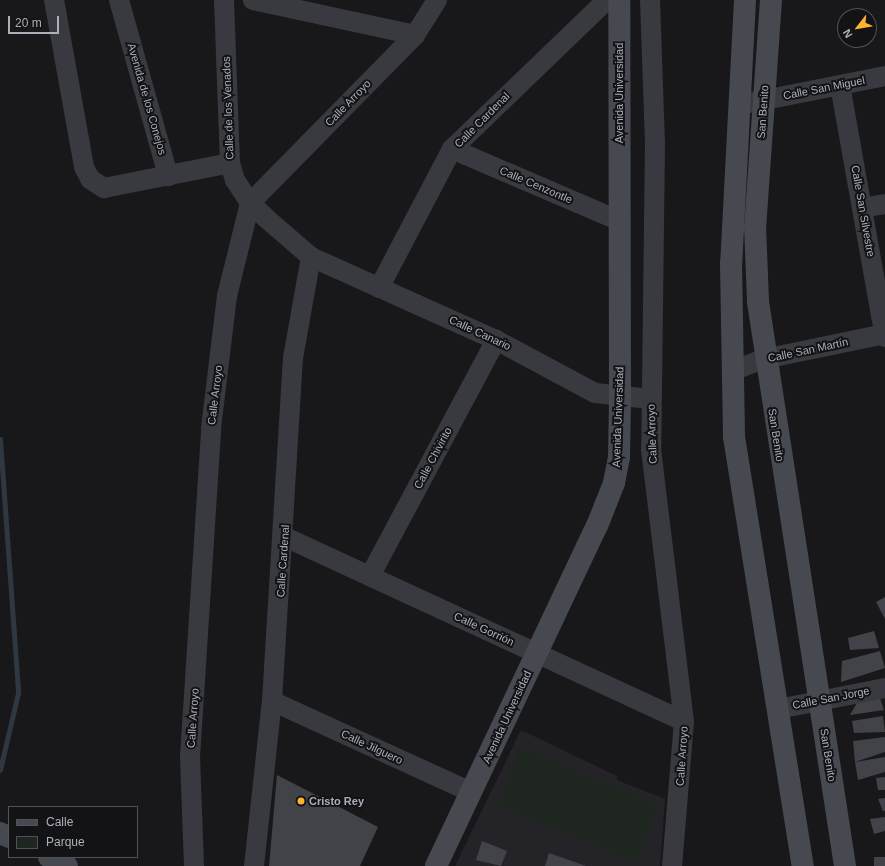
<!DOCTYPE html>
<meta charset="utf-8">
<style>
body{margin:0}
#map{position:relative;width:885px;height:866px;overflow:hidden;background:#18181b;font-family:Helvetica,sans-serif}
div>[style]{position:absolute}
[style*='--x']{left:calc(var(--x)*1px);top:calc(var(--y)*1px);width:calc(var(--w)*1px);rotate:calc(var(--a)*1deg)}
.built>*{inset:0;background:#242428}
.green>*{inset:0;background:#1e261f;transform-origin:0 0}
.stream>*{height:5px;margin:-2.5px;padding:0 2.5px;transform-origin:2.5px;border-radius:2.5px;background:#2d3840}
.building>*{inset:0;background:#424348;transform-origin:0 0}
.street>*{height:20px;margin:-10px;padding:0 10px;transform-origin:10px;border-radius:10px;background:#393a40}
.secondary>*{height:22px;margin:-11px;padding:0 11px;transform-origin:11px;border-radius:11px;background:#474950}
.dots>*{width:11px;height:11px;translate:-50% -50%;box-sizing:border-box;border:2px solid #131316;border-radius:50%}
span{translate:-50% -50%;white-space:nowrap;text-align:center;line-height:1.15;-webkit-text-stroke:4px #131316;paint-order:stroke}
.street-label{font-size:11px;color:#aab0bb}
.poi-label{font-size:11px;color:#aab0bb;font-weight:700}
.left{translate:0 -50%;text-align:left}
.legend{position:absolute;left:8px;top:806px;width:130px;height:52px;box-sizing:border-box;background:#131316;border:1px solid #4f5258;margin:0;padding:5px 7px;list-style:none;font-size:12px;color:#aab0bb}
.legend li{display:flex;align-items:center;gap:8px;height:20px}
.legend b{width:20px;border:1px solid #4f5258}
.north{position:absolute;left:837px;top:8px;width:40px;height:40px;box-sizing:border-box;background:#131316;border:1px solid #4f5258;border-radius:50%;rotate:239deg;font-size:11px;font-weight:700;line-height:16px;text-align:center;color:#aab0bb}
.north::after{content:'';display:block;margin:auto;width:14px;height:18px;background:#fdb32e;clip-path:polygon(50% 0,100% 100%,50% 72%,0 100%)}
.scale{position:absolute;left:8px;top:16px;width:51px;height:18px;box-sizing:border-box;border:2px solid #aab0bb;border-top:0;padding-left:5px;font-size:12px;line-height:14px;white-space:nowrap;color:#aab0bb;-webkit-text-stroke:3px #131316;paint-order:stroke}
</style>
<div id="map">
<div class="built">
<div style="clip-path:polygon(521px 730px,617px 776px,617px 780px,665px 799px,660px 866px,455px 866px)"></div>
</div>
<div class="green">
<div style="left:521px;top:747px;width:150px;height:62px;rotate:23deg"></div>
</div>
<div class="stream">
<div style="--x:0;--y:439;--w:255;--a:85.9"></div>
<div style="--x:18;--y:693;--w:79;--a:103.2"></div>
</div>
<div class="building">
<div style="clip-path:polygon(885px 597px,885px 619px,876px 602px)"></div>
<div style="clip-path:polygon(874px 631px,879px 648px,850px 650px,848px 638px)"></div>
<div style="clip-path:polygon(880px 651px,885px 668px,841px 682px,842px 661px)"></div>
<div style="clip-path:polygon(879px 695px,884px 710px,850px 715px,858px 701px)"></div>
<div style="clip-path:polygon(883px 716px,885px 732px,854px 733px,852px 721px)"></div>
<div style="clip-path:polygon(885px 737px,885px 752px,855px 762px,853px 741px)"></div>
<div style="clip-path:polygon(885px 757px,885px 772px,858px 780px,855px 762px)"></div>
<div style="clip-path:polygon(277px 775px,378px 827px,360px 866px,269px 866px)"></div>
<div style="clip-path:polygon(885px 777px,885px 790px,878px 790px,876px 778px)"></div>
<div style="clip-path:polygon(885px 798px,885px 811px,883px 811px,878px 799px)"></div>
<div style="clip-path:polygon(885px 817px,885px 831px,874px 834px,870px 819px)"></div>
<div style="clip-path:polygon(482px 841px,507px 851px,501px 866px,476px 860px)"></div>
<div style="clip-path:polygon(549px 853px,586px 866px,545px 866px)"></div>
<div style="left:874px;top:857px;width:11px;height:9px"></div>
</div>
<div class="street">
<div style="--x:54;--y:0;--w:170;--a:79.8"></div>
<div style="--x:84;--y:167;--w:13;--a:63"></div>
<div style="--x:90;--y:179;--w:17;--a:33"></div>
<div style="--x:104;--y:188;--w:128;--a:-11.2"></div>
<div style="--x:119;--y:0;--w:183;--a:74.4"></div>
<div style="--x:224;--y:0;--w:163;--a:87.9"></div>
<div style="--x:230;--y:163;--w:18;--a:74"></div>
<div style="--x:235;--y:180;--w:27;--a:57"></div>
<div style="--x:250;--y:203;--w:23;--a:43"></div>
<div style="--x:267;--y:219;--w:58;--a:40.8"></div>
<div style="--x:311;--y:257;--w:203;--a:24.2"></div>
<div style="--x:496;--y:340;--w:112;--a:28.2"></div>
<div style="--x:595;--y:393;--w:56;--a:6.1"></div>
<div style="--x:253;--y:0;--w:166;--a:12.2"></div>
<div style="--x:650;--y:0;--w:143;--a:88"></div>
<div style="--x:655;--y:143;--w:306;--a:90.7"></div>
<div style="--x:651;--y:449;--w:274;--a:83.1"></div>
<div style="--x:684;--y:721;--w:145;--a:94.7"></div>
<div style="--x:840;--y:85;--w:256;--a:79.9"></div>
<div style="--x:739;--y:105;--w:149;--a:-11.2"></div>
<div style="--x:452;--y:149;--w:183;--a:23.2"></div>
<div style="--x:862;--y:208;--w:23;--a:-10"></div>
<div style="--x:379;--y:288;--w:157;--a:-62.3"></div>
<div style="--x:452;--y:149;--w:215;--a:-43.9"></div>
<div style="--x:732;--y:371;--w:34;--a:-21"></div>
<div style="--x:764;--y:359;--w:124;--a:-11.7"></div>
<div style="--x:285;--y:537;--w:439;--a:24.8"></div>
<div style="--x:370;--y:576;--w:268;--a:-61.9"></div>
<div style="--x:272;--y:701;--w:219;--a:24.6"></div>
<div style="--x:778;--y:709;--w:109;--a:-11.1"></div>
<div style="--x:194;--y:866;--w:109;--a:-92.1"></div>
<div style="--x:190;--y:757;--w:330;--a:-86.3"></div>
<div style="--x:211;--y:428;--w:133;--a:-83.1"></div>
<div style="--x:227;--y:296;--w:96;--a:-76.1"></div>
<div style="--x:250;--y:203;--w:235;--a:-45.5"></div>
<div style="--x:415;--y:35;--w:41;--a:-57.8"></div>
<div style="--x:254;--y:866;--w:166;--a:-83.8"></div>
<div style="--x:272;--y:701;--w:344;--a:-86.5"></div>
<div style="--x:293;--y:358;--w:103;--a:-79.9"></div>
</div>
<div class="secondary">
<div style="--x:745;--y:0;--w:263;--a:93"></div>
<div style="--x:731;--y:263;--w:174;--a:89"></div>
<div style="--x:734;--y:437;--w:435;--a:80.9"></div>
<div style="--x:771;--y:0;--w:227;--a:94"></div>
<div style="--x:755;--y:226;--w:76;--a:87.7"></div>
<div style="--x:758;--y:302;--w:571;--a:81.23"></div>
<div style="--x:0;--y:833;--w:10;--a:24"></div>
<div style="--x:49;--y:857;--w:20;--a:27"></div>
<div style="--x:436;--y:866;--w:376;--a:-64.7"></div>
<div style="--x:597;--y:526;--w:46;--a:-68.4"></div>
<div style="--x:614;--y:483;--w:26;--a:-79"></div>
<div style="--x:619;--y:457;--w:59;--a:-89"></div>
<div style="--x:620;--y:398;--w:398;--a:-90.1"></div>
</div>
<div class="dots">
<div style="left:301px;top:801px;background:#fdb32e"></div>
</div>
<div class="street-label">
<span style="left:824px;top:88px;rotate:-11deg">Calle San Miguel</span>
<span style="left:619px;top:93px;rotate:-90deg">Avenida Universidad</span>
<span style="left:147px;top:99px;rotate:74deg">Avenida de los Conejos</span>
<span style="left:348px;top:103px;rotate:-46deg">Calle Arroyo</span>
<span style="left:228px;top:108px;rotate:-92deg">Calle de los Venados</span>
<span style="left:763px;top:112px;rotate:-86deg">San Benito</span>
<span style="left:482px;top:120px;rotate:-45deg">Calle Cardenal</span>
<span style="left:536px;top:185px;rotate:23deg">Calle Cenzontle</span>
<span style="left:863px;top:211px;rotate:80deg">Calle San Silvestre</span>
<span style="left:480px;top:333px;rotate:25deg">Calle Canario</span>
<span style="left:808px;top:350px;rotate:-12deg">Calle San Martín</span>
<span style="left:215px;top:395px;rotate:-83deg">Calle Arroyo</span>
<span style="left:618px;top:417px;rotate:-88deg">Avenida Universidad</span>
<span style="left:652px;top:434px;rotate:-92deg">Calle Arroyo</span>
<span style="left:776px;top:435px;rotate:81deg">San Benito</span>
<span style="left:433px;top:458px;rotate:-62deg">Calle Chivirito</span>
<span style="left:283px;top:561px;rotate:-86deg">Calle Cardenal</span>
<span style="left:484px;top:629px;rotate:25deg">Calle Gorrión</span>
<span style="left:831px;top:698px;rotate:-11deg">Calle San Jorge</span>
<span style="left:507px;top:717px;rotate:-65deg">Avenida Universidad</span>
<span style="left:193px;top:718px;rotate:-86deg">Calle Arroyo</span>
<span style="left:372px;top:747px;rotate:25deg">Calle Jilguero</span>
<span style="left:828px;top:755px;rotate:81deg">San Benito</span>
<span style="left:682px;top:756px;rotate:-86deg">Calle Arroyo</span>
</div>
<div class="poi-label">
<span class="left" style="left:309px;top:801px">Cristo Rey</span>
</div>
<ul class="legend">
<li><b style="height:5px;background:#474950"></b>Calle</li>
<li><b style="height:11px;background:#1e261f"></b>Parque</li>
</ul>
<div class="north">N</div>
<div class="scale">20 m</div>
</div>
